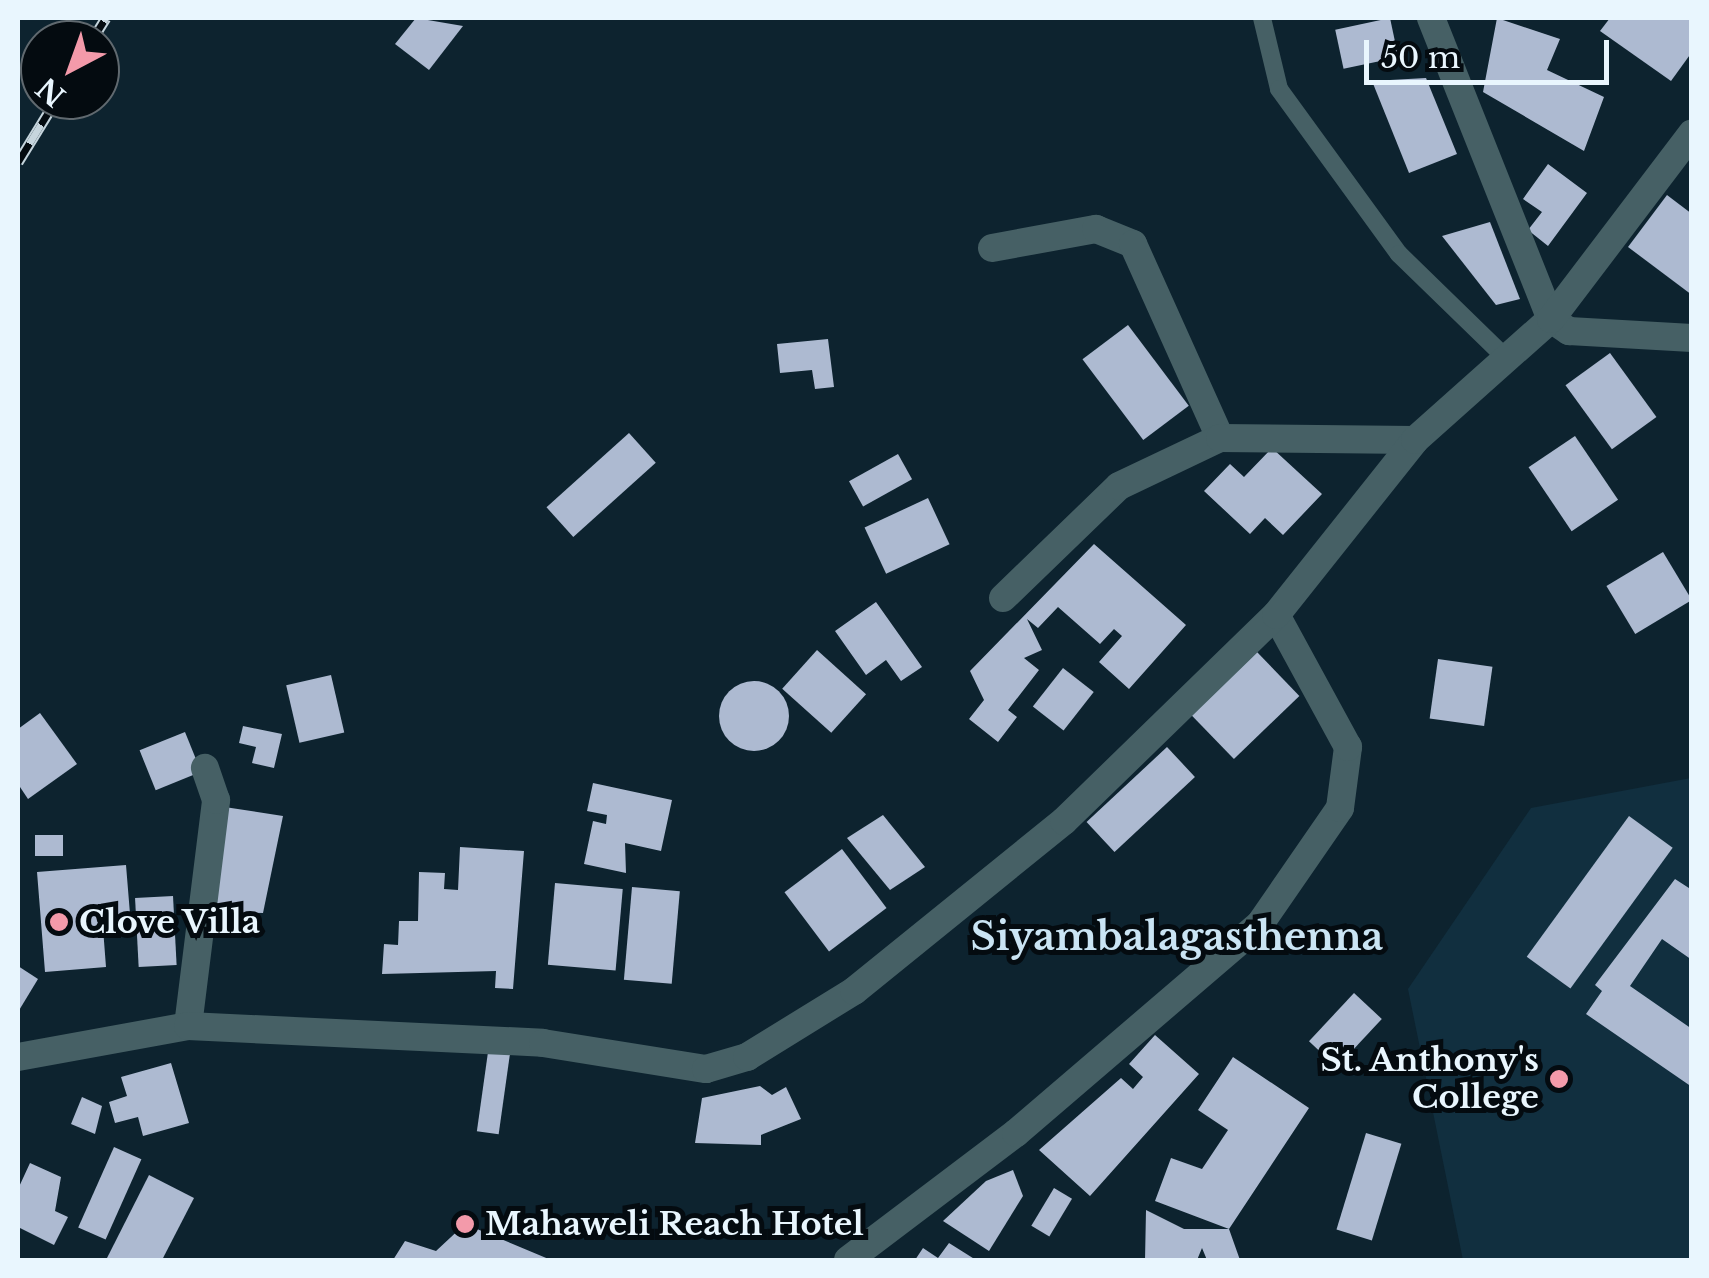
<!DOCTYPE html>
<style>
body{margin:0}
#map{position:relative;width:1709px;height:1278px;overflow:hidden;background:#0d232f;font-family:"Libre Baskerville",serif}
div>[style]{position:absolute}
[style*='--x']{left:calc(var(--x)*1px);top:calc(var(--y)*1px);width:calc(var(--w)*1px);rotate:calc(var(--a)*1deg)}
.built>*{inset:0;background:#112f3f}
.building>*{inset:0;background:#adbad1;transform-origin:0 0}
.round{border-radius:50%}
.service>*{height:18px;margin:-9px;padding:0 9px;transform-origin:9px;border-radius:9px;background:#466065}
.minor>*{height:28px;margin:-14px;padding:0 14px;transform-origin:14px;border-radius:14px;background:#466065}
.tertiary>*{height:28px;margin:-14px;padding:0 14px;transform-origin:14px;border-radius:14px;background:#466065}
.rail>*{height:11px;margin-top:-5.5px;transform-origin:0;background:repeating-linear-gradient(90deg,#040b10 0 22px,#c6d5dd 0 44px);box-sizing:border-box;border-block:2px solid #c6d5dd}
.dots>*{width:28px;height:28px;translate:-50% -50%;box-sizing:border-box;border:5px solid #040b10;border-radius:50%}
span{translate:-50% -50%;white-space:nowrap;text-align:center;line-height:1.15;-webkit-text-stroke:10px #040b10;paint-order:stroke}
.poi-label{font-size:32px;color:#e9f6fe;font-weight:700}
.left{translate:0 -50%;text-align:left}
.right{translate:-100% -50%;text-align:right}
.quarter-label{font-size:38px;color:#cae4f4;font-weight:700}
.frame{position:absolute;inset:0;border:20px solid #e9f6fe;pointer-events:none}
.north{position:absolute;left:20px;top:20px;width:100px;height:100px;box-sizing:border-box;background:#040b10;border:2px solid #60696f;border-radius:50%;rotate:221deg;font-size:28px;font-weight:700;line-height:40px;text-align:center;color:#e9f6fe}
.north::after{content:'';display:block;margin:auto;width:35px;height:45px;background:#f39aaa;clip-path:polygon(50% 0,100% 100%,50% 72%,0 100%)}
.scale{position:absolute;left:1364px;top:40px;width:245px;height:45px;box-sizing:border-box;border:5px solid #e9f6fe;border-top:0;padding-left:12px;font-size:30px;line-height:35px;white-space:nowrap;color:#e9f6fe;-webkit-text-stroke:8px #040b10;paint-order:stroke}
</style>
<div id="map">
<div class="built">
<div style="clip-path:polygon(1691px 778px,1691px 1260px,1463px 1260px,1408px 989px,1531px 808px)"></div>
</div>
<div class="building">
<div style="clip-path:polygon(416px 18px,463px 26px,429px 70px,395px 44px)"></div>
<div style="left:1390px;top:18px;width:40px;height:56px;rotate:78deg"></div>
<div style="clip-path:polygon(1497px 18px,1560px 39px,1547px 70px,1604px 97px,1584px 151px,1483px 92px)"></div>
<div style="clip-path:polygon(1610px 18px,1692px 18px,1692px 52px,1671px 81px,1600px 31px)"></div>
<div style="clip-path:polygon(1426px 78px,1457px 154px,1409px 173px,1372px 81px)"></div>
<div style="clip-path:polygon(1548px 164px,1587px 193px,1548px 246px,1528px 230px,1542px 212px,1523px 199px)"></div>
<div style="clip-path:polygon(1667px 195px,1692px 214px,1692px 295px,1628px 247px)"></div>
<div style="clip-path:polygon(1490px 222px,1520px 299px,1496px 305px,1442px 236px)"></div>
<div style="left:1128px;top:325px;width:101px;height:57px;rotate:53deg"></div>
<div style="clip-path:polygon(828px 339px,834px 387px,815px 389px,812px 370px,780px 373px,777px 344px)"></div>
<div style="left:1610px;top:353px;width:79px;height:55px;rotate:54deg"></div>
<div style="left:629px;top:433px;width:40px;height:111px;rotate:48deg"></div>
<div style="left:1575px;top:436px;width:77px;height:56px;rotate:56deg"></div>
<div style="clip-path:polygon(1272px 448px,1322px 494px,1283px 535px,1265px 518px,1250px 534px,1204px 491px,1230px 464px,1244px 477px)"></div>
<div style="left:898px;top:454px;width:29px;height:56px;rotate:61deg"></div>
<div style="left:928px;top:498px;width:51px;height:70px;rotate:65deg"></div>
<div style="clip-path:polygon(1094px 544px,1186px 625px,1129px 689px,1099px 662px,1122px 636px,1114px 629px,1100px 644px,1058px 607px,1038px 628px,1027px 619px,1042px 650px,1024px 658px,1039px 670px,1008px 710px,1017px 717px,998px 742px,969px 719px,984px 700px,970px 671px)"></div>
<div style="left:1663px;top:552px;width:56px;height:66px;rotate:59deg"></div>
<div style="clip-path:polygon(876px 602px,922px 667px,901px 681px,886px 660px,866px 675px,835px 631px)"></div>
<div style="left:817px;top:650px;width:66px;height:52px;rotate:42deg"></div>
<div style="left:1257px;top:652px;width:61px;height:91px;rotate:46deg"></div>
<div style="left:1438px;top:659px;width:55px;height:60px;rotate:8deg"></div>
<div style="left:1063px;top:668px;width:39px;height:49px;rotate:38deg"></div>
<div style="left:331px;top:675px;width:59px;height:46px;rotate:77deg"></div>
<div class="round" style="left:719px;top:681px;width:70px;height:70px"></div>
<div style="clip-path:polygon(40px 713px,77px 764px,28px 799px,18px 784px,18px 729px)"></div>
<div style="clip-path:polygon(243px 726px,282px 734px,274px 768px,252px 763px,256px 747px,239px 743px)"></div>
<div style="left:185px;top:732px;width:43px;height:49px;rotate:68deg"></div>
<div style="left:1167px;top:747px;width:41px;height:110px;rotate:47deg"></div>
<div style="clip-path:polygon(593px 783px,672px 800px,661px 851px,625px 843px,626px 873px,584px 864px,593px 821px,606px 824px,607px 815px,587px 811px)"></div>
<div style="clip-path:polygon(218px 806px,283px 816px,263px 913px,203px 912px)"></div>
<div style="clip-path:polygon(883px 815px,925px 867px,890px 890px,847px 838px)"></div>
<div style="left:1629px;top:816px;width:54px;height:174px;rotate:36deg"></div>
<div style="left:35px;top:835px;width:28px;height:21px"></div>
<div style="clip-path:polygon(460px 847px,524px 851px,513px 989px,495px 988px,496px 971px,382px 974px,384px 944px,398px 945px,399px 921px,418px 921px,419px 872px,445px 873px,444px 889px,458px 890px)"></div>
<div style="left:842px;top:849px;width:74px;height:72px;rotate:53deg"></div>
<div style="clip-path:polygon(126px 865px,131px 926px,103px 928px,106px 967px,45px 972px,37px 872px)"></div>
<div style="clip-path:polygon(1675px 879px,1692px 890px,1692px 960px,1662px 939px,1630px 986px,1692px 1029px,1692px 1087px,1586px 1014px,1602px 991px,1595px 985px)"></div>
<div style="left:555px;top:883px;width:68px;height:82px;rotate:5deg"></div>
<div style="left:632px;top:887px;width:48px;height:93px;rotate:5deg"></div>
<div style="left:173px;top:896px;width:69px;height:38px;rotate:87deg"></div>
<div style="clip-path:polygon(18px 966px,38px 979px,18px 1012px)"></div>
<div style="left:1354px;top:993px;width:38px;height:66px;rotate:43deg"></div>
<div style="clip-path:polygon(1155px 1035px,1199px 1074px,1090px 1196px,1039px 1150px,1121px 1078px,1133px 1089px,1143px 1077px,1129px 1064px)"></div>
<div style="left:488px;top:1052px;width:22px;height:80px;rotate:8deg"></div>
<div style="clip-path:polygon(1233px 1057px,1309px 1108px,1229px 1229px,1155px 1201px,1171px 1158px,1202px 1169px,1228px 1130px,1198px 1110px)"></div>
<div style="clip-path:polygon(171px 1063px,189px 1123px,143px 1136px,138px 1117px,115px 1123px,109px 1102px,127px 1096px,121px 1077px)"></div>
<div style="clip-path:polygon(760px 1086px,772px 1095px,786px 1087px,801px 1119px,761px 1135px,761px 1145px,695px 1143px,702px 1098px)"></div>
<div style="clip-path:polygon(82px 1097px,102px 1106px,95px 1134px,71px 1124px)"></div>
<div style="left:1366px;top:1133px;width:37px;height:101px;rotate:17deg"></div>
<div style="left:114px;top:1147px;width:30px;height:88px;rotate:24deg"></div>
<div style="clip-path:polygon(30px 1163px,61px 1177px,55px 1211px,68px 1217px,54px 1245px,18px 1227px,18px 1189px)"></div>
<div style="clip-path:polygon(1013px 1170px,1023px 1196px,989px 1251px,943px 1221px,986px 1181px)"></div>
<div style="clip-path:polygon(149px 1175px,194px 1198px,162px 1260px,106px 1260px)"></div>
<div style="left:1054px;top:1188px;width:21px;height:44px;rotate:31deg"></div>
<div style="clip-path:polygon(1146px 1210px,1184px 1229px,1229px 1229px,1240px 1260px,1207px 1260px,1202px 1248px,1197px 1260px,1145px 1260px)"></div>
<div style="clip-path:polygon(465px 1224px,551px 1260px,393px 1260px,405px 1241px,436px 1251px)"></div>
<div style="clip-path:polygon(949px 1243px,976px 1260px,915px 1260px,923px 1248px,938px 1258px)"></div>
</div>
<div class="service">
<div style="--x:1262;--y:18;--w:73;--a:76.5"></div>
<div style="--x:1279;--y:89;--w:204;--a:54"></div>
<div style="--x:1399;--y:254;--w:145;--a:44.2"></div>
</div>
<div class="minor">
<div style="--x:1431;--y:18;--w:324;--a:68.3"></div>
<div style="--x:1551;--y:319;--w:22;--a:34"></div>
<div style="--x:1569;--y:331;--w:123;--a:3.3"></div>
<div style="--x:992;--y:248;--w:106;--a:-10.4"></div>
<div style="--x:1096;--y:229;--w:40;--a:22"></div>
<div style="--x:1133;--y:244;--w:213;--a:65.8"></div>
<div style="--x:1003;--y:598;--w:161;--a:-44"></div>
<div style="--x:1119;--y:486;--w:112;--a:-25.4"></div>
<div style="--x:1220;--y:438;--w:195;--a:0.6"></div>
<div style="--x:188;--y:1026;--w:228;--a:-82.9"></div>
<div style="--x:216;--y:800;--w:34;--a:-109"></div>
<div style="--x:848;--y:1260;--w:211;--a:-37.1"></div>
<div style="--x:1016;--y:1133;--w:321;--a:-40.6"></div>
<div style="--x:1260;--y:924;--w:141;--a:-55.4"></div>
<div style="--x:1340;--y:808;--w:62;--a:-82.5"></div>
<div style="--x:1348;--y:747;--w:150;--a:-118.6"></div>
</div>
<div class="tertiary">
<div style="--x:18;--y:1057;--w:173;--a:-10.3"></div>
<div style="--x:188;--y:1026;--w:355;--a:2.7"></div>
<div style="--x:543;--y:1043;--w:165;--a:9.1"></div>
<div style="--x:706;--y:1069;--w:43;--a:-16.3"></div>
<div style="--x:747;--y:1057;--w:126;--a:-31.7"></div>
<div style="--x:854;--y:991;--w:270;--a:-39"></div>
<div style="--x:1064;--y:821;--w:296;--a:-44.2"></div>
<div style="--x:1276;--y:615;--w:223;--a:-51.5"></div>
<div style="--x:1415;--y:440;--w:182;--a:-41.7"></div>
<div style="--x:1551;--y:319;--w:233;--a:-52.8"></div>
</div>
<div class="rail">
<div style="--x:92;--y:40;--w:26;--a:-58"></div>
<div style="--x:18;--y:162;--w:73;--a:-58.5"></div>
</div>
<div class="dots">
<div style="left:59px;top:922px;background:#f39aaa"></div>
<div style="left:1559px;top:1079px;background:#f39aaa"></div>
<div style="left:465px;top:1224px;background:#f39aaa"></div>
</div>
<div class="poi-label">
<span class="left" style="left:79px;top:922px">Clove Villa</span>
<span class="right" style="left:1539px;top:1079px">St. Anthony's<br>College</span>
<span class="left" style="left:485px;top:1224px">Mahaweli Reach Hotel</span>
</div>
<div class="quarter-label">
<span style="left:1177px;top:937px">Siyambalagasthenna</span>
</div>
<div class="frame"></div>
<div class="north">N</div>
<div class="scale">50 m</div>
</div>
